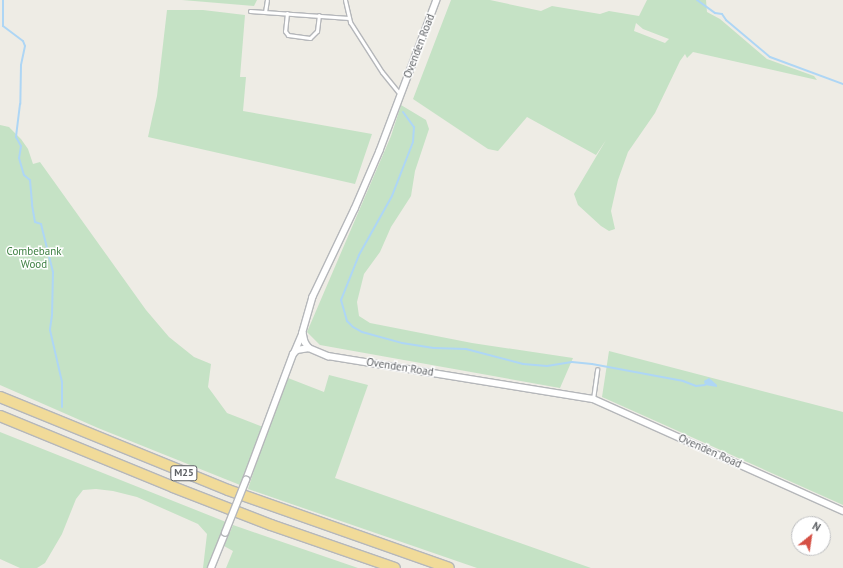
<!DOCTYPE html>
<style>
body{margin:0}
#map{position:relative;width:843px;height:568px;overflow:hidden;background:#eeece5;font-family:"PT Sans",sans-serif}
div>[style]{position:absolute}
[style*='--x']{left:calc(var(--x)*1px);top:calc(var(--y)*1px);width:calc(var(--w)*1px);rotate:calc(var(--a)*1deg)}
.green>*{inset:0;background:#c5e2c5}
.water>*{inset:0;background:#aed6f5}
.stream>*{height:2px;margin:-1px;padding:0 1px;transform-origin:1px;border-radius:1px;background:#aed6f5}
.roads{filter:drop-shadow(1px 0 #b5b7ba) drop-shadow(-1px 0 #b5b7ba) drop-shadow(0 1px #b5b7ba) drop-shadow(0 -1px #b5b7ba)}
.service>*{height:3px;margin:-1.5px;padding:0 1.5px;transform-origin:1.5px;border-radius:1.5px;background:#fff}
.minor>*{height:5.5px;margin:-2.75px;padding:0 2.75px;transform-origin:2.75px;border-radius:2.75px;background:#fff}
.motorway>*{height:10px;margin:-5px;padding:0 5px;transform-origin:5px;border-radius:5px;background:#f1db99}
.bridges{filter:drop-shadow(1px 0 #b5b7ba) drop-shadow(-1px 0 #b5b7ba) drop-shadow(0 1px #b5b7ba) drop-shadow(0 -1px #b5b7ba)}
.minor-bridge>*{height:5.5px;margin:-2.75px;padding:0 2.75px;transform-origin:2.75px;border-radius:2.75px;background:#fff}
span{translate:-50% -50%;white-space:nowrap;text-align:center;line-height:1.15;-webkit-text-stroke:3px #fff;paint-order:stroke}
.shield-label span{padding:1px 3px;background:#fff;border:1px solid;border-radius:3px;-webkit-text-stroke-width:0}
.shield-label{font-size:10px;color:#5d6064;font-weight:700}
.street-label{font-size:11px;color:#5d6064}
.park-label{font-size:11px;color:#3f8043}
.north{position:absolute;left:791px;top:516px;width:40px;height:40px;box-sizing:border-box;background:#fff;border:1px solid #bebfc1;border-radius:50%;rotate:30deg;font-size:11px;font-weight:700;line-height:16px;text-align:center;color:#5d6064}
.north::after{content:'';display:block;margin:auto;width:14px;height:18px;background:#d55044;clip-path:polygon(50% 0,100% 100%,50% 72%,0 100%)}
</style>
<div id="map">
<div class="green">
<div style="clip-path:polygon(182px 0,257px 0,254px 6px)"></div>
<div style="clip-path:polygon(evenodd,451px 0,490px 0,541px 11px,552px 6px,600px 14px,609px 11px,639px 16px,647px 0,706px 0,707px 12px,720px 19px,767px 59px,814px 76px,817px 80px,693px 52px,687px 58px,685px 54px,680px 61px,655px 113px,628px 152px,618px 180px,611px 211px,615px 229px,609px 231px,601px 226px,578px 205px,574px 194px,606px 140px,596px 155px,527px 117px,498px 151px,488px 149px,413px 99px,451px 0,636px 23px,643px 29px,669px 39px,665px 43px,634px 31px,636px 23px)"></div>
<div style="clip-path:polygon(167px 10px,203px 10px,245px 15px,240px 77px,246px 77px,243px 111px,372px 134px,355px 184px,148px 137px,157px 96px)"></div>
<div style="clip-path:polygon(401px 105px,426px 120px,429px 129px,415px 171px,411px 196px,391px 227px,380px 252px,364px 274px,357px 302px,359px 316px,370px 323px,472px 343px,573px 358px,560px 388px,320px 345px,307px 332px,391px 136px)"></div>
<div style="clip-path:polygon(0 125px,9px 127px,21px 139px,28px 149px,33px 164px,40px 162px,146px 310px,169px 337px,194px 357px,211px 364px,208px 387px,227px 413px,263px 427px,240px 485px,98px 428px,0 385px)"></div>
<div style="clip-path:polygon(609px 351px,843px 412px,843px 505px,602px 397px)"></div>
<div style="clip-path:polygon(329px 375px,368px 385px,335px 478px,591px 568px,477px 568px,248px 489px,260px 452px,288px 378px,324px 392px)"></div>
<div style="clip-path:polygon(0 432px,226px 522px,208px 568px,203px 568px,207px 534px,198px 524px,137px 497px,113px 491px,96px 489px,83px 490px,76px 499px,62px 534px,45px 563px,37px 568px,20px 568px,0 559px)"></div>
<div style="clip-path:polygon(233px 525px,358px 568px,226px 568px,233px 551px,224px 546px)"></div>
</div>
<div class="water">
<div style="clip-path:polygon(709px 378px,717px 385px,717px 387px,705px 385px,704px 381px)"></div>
</div>
<div class="stream">
<div style="--x:3;--y:0;--w:26;--a:90"></div>
<div style="--x:3;--y:26;--w:25;--a:37"></div>
<div style="--x:23;--y:41;--w:5;--a:68"></div>
<div style="--x:25;--y:46;--w:19;--a:102"></div>
<div style="--x:21;--y:65;--w:39;--a:91"></div>
<div style="--x:20;--y:104;--w:33;--a:97"></div>
<div style="--x:16;--y:137;--w:10;--a:61"></div>
<div style="--x:21;--y:146;--w:12;--a:99"></div>
<div style="--x:19;--y:158;--w:18;--a:74"></div>
<div style="--x:24;--y:175;--w:8;--a:40"></div>
<div style="--x:30;--y:180;--w:25;--a:85"></div>
<div style="--x:32;--y:205;--w:17;--a:80"></div>
<div style="--x:35;--y:222;--w:6;--a:18"></div>
<div style="--x:41;--y:224;--w:49;--a:76"></div>
<div style="--x:53;--y:272;--w:43;--a:91.3"></div>
<div style="--x:52;--y:315;--w:15;--a:98"></div>
<div style="--x:50;--y:330;--w:53;--a:77"></div>
<div style="--x:62;--y:382;--w:25;--a:90"></div>
<div style="--x:697;--y:0;--w:22;--a:36"></div>
<div style="--x:715;--y:13;--w:7;--a:8"></div>
<div style="--x:722;--y:14;--w:7;--a:56"></div>
<div style="--x:726;--y:20;--w:57;--a:40.1"></div>
<div style="--x:770;--y:57;--w:78;--a:20.3"></div>
<div style="--x:403;--y:112;--w:19;--a:54"></div>
<div style="--x:414;--y:127;--w:15;--a:94"></div>
<div style="--x:413;--y:142;--w:58;--a:111.3"></div>
<div style="--x:392;--y:196;--w:68;--a:119.2"></div>
<div style="--x:359;--y:255;--w:48;--a:111.8"></div>
<div style="--x:341;--y:300;--w:22;--a:74"></div>
<div style="--x:347;--y:321;--w:8;--a:45"></div>
<div style="--x:353;--y:327;--w:10;--a:29"></div>
<div style="--x:362;--y:332;--w:41;--a:15.4"></div>
<div style="--x:402;--y:343;--w:32;--a:9"></div>
<div style="--x:434;--y:348;--w:32;--a:2"></div>
<div style="--x:466;--y:349;--w:59;--a:14.7"></div>
<div style="--x:523;--y:364;--w:24;--a:5"></div>
<div style="--x:547;--y:366;--w:25;--a:-9"></div>
<div style="--x:572;--y:362;--w:20;--a:6"></div>
<div style="--x:592;--y:364;--w:93;--a:10.6"></div>
<div style="--x:683;--y:381;--w:14;--a:21"></div>
<div style="--x:696;--y:386;--w:9;--a:-6"></div>
</div>
<div class="roads">
<div class="service">
<div style="--x:345;--y:0;--w:23;--a:77"></div>
<div style="--x:350;--y:22;--w:59;--a:57.4"></div>
<div style="--x:382;--y:72;--w:28;--a:51"></div>
<div style="--x:250;--y:11;--w:99;--a:4"></div>
<div style="--x:265;--y:12;--w:12;--a:-81"></div>
<div style="--x:287;--y:13;--w:18;--a:96"></div>
<div style="--x:285;--y:31;--w:5;--a:53"></div>
<div style="--x:288;--y:35;--w:22;--a:8"></div>
<div style="--x:310;--y:38;--w:10;--a:-45"></div>
<div style="--x:317;--y:31;--w:16;--a:-83"></div>
<div style="--x:593;--y:399;--w:30;--a:-82"></div>
</div>
<div class="minor">
<div style="--x:437;--y:0;--w:161;--a:110.7"></div>
<div style="--x:380;--y:151;--w:63;--a:113.3"></div>
<div style="--x:355;--y:209;--w:98;--a:115.5"></div>
<div style="--x:313;--y:297;--w:37;--a:106"></div>
<div style="--x:303;--y:333;--w:9;--a:77"></div>
<div style="--x:305;--y:342;--w:7;--a:56"></div>
<div style="--x:309;--y:348;--w:21;--a:23"></div>
<div style="--x:328;--y:356;--w:268;--a:9.2"></div>
<div style="--x:593;--y:399;--w:274;--a:24.1"></div>
<div style="--x:294;--y:353;--w:21;--a:-67"></div>
<div style="--x:246;--y:480;--w:134;--a:-69.5"></div>
<div style="--x:293;--y:354;--w:6;--a:-45"></div>
<div style="--x:297;--y:350;--w:12;--a:-9"></div>
<div style="--x:211;--y:568;--w:38;--a:-68"></div>
</div>
<div class="motorway">
<div style="--x:0;--y:397;--w:246;--a:22.2"></div>
<div style="--x:228;--y:490;--w:234;--a:19.4"></div>
<div style="--x:0;--y:416;--w:187;--a:22.3"></div>
<div style="--x:173;--y:487;--w:105;--a:21.2"></div>
<div style="--x:271;--y:525;--w:131;--a:19.1"></div>
</div>
</div>
<div class="bridges">
<div class="minor-bridge">
<div style="--x:225;--y:533;--w:57;--a:-68.4"></div>
</div>
</div>
<div class="shield-label">
<span style="left:184px;top:473px">M25</span>
</div>
<div class="street-label">
<span style="left:419px;top:46px;rotate:-69deg">Ovenden Road</span>
<span style="left:400px;top:367px;rotate:9deg">Ovenden Road</span>
<span style="left:710px;top:451px;rotate:24deg">Ovenden Road</span>
</div>
<div class="park-label">
<span style="left:34px;top:258px">Combebank<br>Wood</span>
</div>
<div class="north">N</div>
</div>
